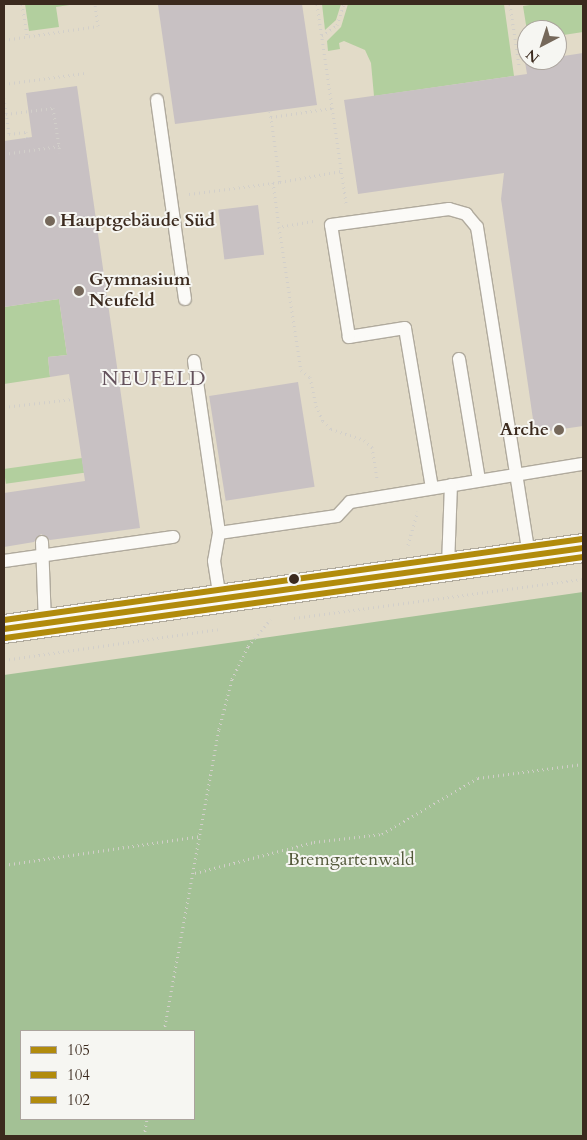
<!DOCTYPE html>
<meta charset="utf-8">
<style>
body{margin:0}
#map{position:relative;width:587px;height:1140px;overflow:hidden;background:#e2dbc8;font-family:Cardo,serif}
div>[style]{position:absolute}
[style*='--x']{left:calc(var(--x)*1px);top:calc(var(--y)*1px);width:calc(var(--w)*1px);rotate:calc(var(--a)*1deg)}
.green>*{inset:0;background:#b2cf9e;transform-origin:0 0}
.forest>*{inset:0;background:#a3c195}
.building>*{inset:0;background:#c8c1c3;transform-origin:0 0}
.path>*{height:3px;margin-top:-1.5px;transform-origin:0;background:repeating-linear-gradient(90deg,#d2cfca 0 1px,transparent 0 5px)}
.roads{filter:drop-shadow(1px 0 #b0aa9d) drop-shadow(-1px 0 #b0aa9d) drop-shadow(0 1px #b0aa9d) drop-shadow(0 -1px #b0aa9d)}
.service>*{height:12px;margin:-6px;padding:0 6px;transform-origin:6px;border-radius:6px;background:#fbfaf7}
.secondary>*{height:28px;margin:-14px;padding:0 14px;transform-origin:14px;border-radius:14px;background:#fbfaf7}
.bus-1>*{height:6px;margin:-3px;padding:0 3px;transform-origin:3px;border-radius:3px;background:#b18b0c}
.bus-2>*{height:6px;margin:-3px;padding:0 3px;transform-origin:3px;border-radius:3px;background:#b18b0c}
.bus-3>*{height:6px;margin:-3px;padding:0 3px;transform-origin:3px;border-radius:3px;background:#b18b0c}
.dots>*{width:14px;height:14px;translate:-50% -50%;box-sizing:border-box;border:2px solid #f6f6f2;border-radius:50%}
span{translate:-50% -50%;white-space:nowrap;text-align:center;line-height:1.15;-webkit-text-stroke:4px #f6f6f2;paint-order:stroke}
.poi-label{font-size:18px;color:#3b2a1e;font-weight:700}
.left{translate:0 -50%;text-align:left}
.right{translate:-100% -50%;text-align:right}
.park-label{font-size:18px;color:#53593a}
.quarter-label{font-size:20px;color:#64525c;letter-spacing:1px}
.frame{position:absolute;inset:0;border:5px solid #3b2a1e;pointer-events:none}
.legend{position:absolute;left:20px;top:1030px;width:175px;height:90px;box-sizing:border-box;background:#f6f6f2;border:1px solid #aba49d;margin:0;padding:6px 9px;list-style:none;font-size:15px;color:#3b2a1e}
.legend li{display:flex;align-items:center;gap:10px;height:25px}
.legend b{width:25px;border:1px solid #aba49d}
.north{position:absolute;left:517px;top:20px;width:50px;height:50px;box-sizing:border-box;background:#f6f6f2;border:1px solid #aba49d;border-radius:50%;rotate:220deg;font-size:14px;font-weight:700;line-height:20px;text-align:center;color:#3b2a1e}
.north::after{content:'';display:block;margin:auto;width:18px;height:22px;background:#75685a;clip-path:polygon(50% 0,100% 100%,50% 72%,0 100%)}
</style>
<div id="map">
<div class="green">
<div style="clip-path:polygon(25px 4px,76px 4px,56px 7px,59px 27px,29px 31px)"></div>
<div style="clip-path:polygon(322px 4px,341px 4px,336px 20px,325px 30px)"></div>
<div style="clip-path:polygon(348px 4px,504px 4px,514px 76px,374px 96px,371px 63px,365px 50px,344px 41px,339px 43px,340px 49px,328px 51px,327px 41px,341px 27px)"></div>
<div style="clip-path:polygon(536px 4px,583px 4px,583px 32px,557px 36px,557px 30px,527px 31px,523px 6px)"></div>
<div style="clip-path:polygon(59px 299px,67px 355px,48px 357px,50px 377px,4px 384px,4px 307px)"></div>
<div style="left:82px;top:458px;width:15px;height:79px;rotate:82deg"></div>
</div>
<div class="forest">
<div style="clip-path:polygon(evenodd,583px 592px,583px 1136px,4px 1136px,4px 675px,583px 592px,21px 1031px,194px 1031px,194px 1119px,21px 1119px,21px 1031px)"></div>
</div>
<div class="building">
<div style="clip-path:polygon(175px 4px,302px 4px,317px 105px,175px 124px,158px 5px)"></div>
<div style="clip-path:polygon(583px 53px,583px 426px,535px 433px,501px 199px,504px 173px,358px 194px,344px 100px,527px 74px,525px 62px,557px 60px,557px 57px)"></div>
<div style="clip-path:polygon(77px 86px,140px 528px,50px 540px,41px 534px,34px 542px,4px 547px,4px 493px,85px 481px,69px 374px,50px 377px,48px 357px,67px 355px,59px 299px,4px 307px,4px 141px,32px 137px,26px 93px)"></div>
<div style="left:258px;top:205px;width:50px;height:40px;rotate:83deg"></div>
<div style="left:298px;top:382px;width:106px;height:90px;rotate:81deg"></div>
</div>
<div class="path">
<div style="--x:22;--y:4;--w:32;--a:81"></div>
<div style="--x:317;--y:4;--w:202;--a:81.7"></div>
<div style="--x:510;--y:4;--w:63;--a:81.7"></div>
<div style="--x:322;--y:36;--w:19;--a:-36"></div>
<div style="--x:337;--y:25;--w:22;--a:-72"></div>
<div style="--x:4;--y:40;--w:95;--a:-8.5"></div>
<div style="--x:98;--y:26;--w:22;--a:-98"></div>
<div style="--x:4;--y:84;--w:82;--a:-7.7"></div>
<div style="--x:4;--y:98;--w:36;--a:82"></div>
<div style="--x:9;--y:134;--w:17;--a:-7"></div>
<div style="--x:26;--y:132;--w:6;--a:81"></div>
<div style="--x:270;--y:111;--w:72;--a:82"></div>
<div style="--x:280;--y:182;--w:62;--a:-10.2"></div>
<div style="--x:6;--y:114;--w:47;--a:-7.3"></div>
<div style="--x:53;--y:108;--w:45;--a:81"></div>
<div style="--x:271;--y:117;--w:62;--a:-8.4"></div>
<div style="--x:4;--y:154;--w:56;--a:-8.3"></div>
<div style="--x:273;--y:182;--w:45;--a:82.4"></div>
<div style="--x:189;--y:194;--w:92;--a:-7.5"></div>
<div style="--x:313;--y:221;--w:35;--a:170"></div>
<div style="--x:279;--y:227;--w:145;--a:81.3"></div>
<div style="--x:301;--y:370;--w:11;--a:38"></div>
<div style="--x:310;--y:377;--w:30;--a:78"></div>
<div style="--x:316;--y:406;--w:17;--a:65"></div>
<div style="--x:323;--y:421;--w:11;--a:45"></div>
<div style="--x:331;--y:429;--w:35;--a:18"></div>
<div style="--x:364;--y:440;--w:11;--a:41"></div>
<div style="--x:372;--y:447;--w:31;--a:81"></div>
<div style="--x:4;--y:407;--w:69;--a:-6.6"></div>
<div style="--x:408;--y:545;--w:35;--a:-74"></div>
<div style="--x:294;--y:618;--w:292;--a:-7.7"></div>
<div style="--x:4;--y:660;--w:216;--a:-8.2"></div>
<div style="--x:4;--y:865;--w:199;--a:-8.4"></div>
<div style="--x:195;--y:873;--w:123;--a:-14.6"></div>
<div style="--x:314;--y:842;--w:68;--a:-6.7"></div>
<div style="--x:382;--y:834;--w:111;--a:-30.3"></div>
<div style="--x:478;--y:778;--w:106;--a:-7.6"></div>
<div style="--x:164;--y:1031;--w:307;--a:-79.7"></div>
<div style="--x:219;--y:729;--w:52;--a:-75.4"></div>
<div style="--x:232;--y:679;--w:37;--a:-64"></div>
<div style="--x:248;--y:646;--w:35;--a:-50"></div>
<div style="--x:144;--y:1136;--w:17;--a:-80"></div>
</div>
<div class="roads">
<div class="service">
<div style="--x:157;--y:100;--w:201;--a:82"></div>
<div style="--x:459;--y:359;--w:123;--a:80.6"></div>
<div style="--x:194;--y:361;--w:174;--a:81.7"></div>
<div style="--x:219;--y:533;--w:28;--a:100"></div>
<div style="--x:214;--y:561;--w:37;--a:81"></div>
<div style="--x:432;--y:488;--w:162;--a:-99.6"></div>
<div style="--x:405;--y:328;--w:57;--a:170.9"></div>
<div style="--x:349;--y:337;--w:113;--a:-99.1"></div>
<div style="--x:331;--y:225;--w:119;--a:-7.7"></div>
<div style="--x:449;--y:209;--w:18;--a:16"></div>
<div style="--x:466;--y:214;--w:17;--a:50"></div>
<div style="--x:477;--y:227;--w:333;--a:81"></div>
<div style="--x:219;--y:533;--w:119;--a:-8.2"></div>
<div style="--x:337;--y:516;--w:19;--a:-47"></div>
<div style="--x:350;--y:502;--w:236;--a:-9.3"></div>
<div style="--x:42;--y:542;--w:81;--a:87.9"></div>
<div style="--x:4;--y:561;--w:171;--a:-8.1"></div>
<div style="--x:448;--y:566;--w:81;--a:-87.9"></div>
</div>
<div class="secondary">
<div style="--x:4;--y:629;--w:585;--a:-7.96"></div>
</div>
</div>
<div class="bus-1">
<div style="--x:4;--y:629;--w:585;--a:-7.96"></div>
</div>
<div class="bus-2">
<div style="--x:5;--y:638;--w:584;--a:-7.98"></div>
</div>
<div class="bus-3">
<div style="--x:4;--y:620;--w:584;--a:-7.98"></div>
</div>
<div class="dots">
<div style="left:50px;top:221px;background:#75685a"></div>
<div style="left:79px;top:291px;background:#75685a"></div>
<div style="left:559px;top:430px;background:#75685a"></div>
<div style="left:294px;top:579px;background:#3b2a1e"></div>
</div>
<div class="poi-label">
<span class="left" style="left:60px;top:221px">Hauptgebäude Süd</span>
<span class="left" style="left:89px;top:291px">Gymnasium<br>Neufeld</span>
<span class="right" style="left:549px;top:430px">Arche</span>
</div>
<div class="park-label">
<span style="left:351px;top:860px">Bremgartenwald</span>
</div>
<div class="quarter-label">
<span style="left:154px;top:378px">NEUFELD</span>
</div>
<div class="frame"></div>
<ul class="legend">
<li><b style="height:6px;background:#b18b0c"></b>105</li>
<li><b style="height:6px;background:#b18b0c"></b>104</li>
<li><b style="height:6px;background:#b18b0c"></b>102</li>
</ul>
<div class="north">N</div>
</div>
